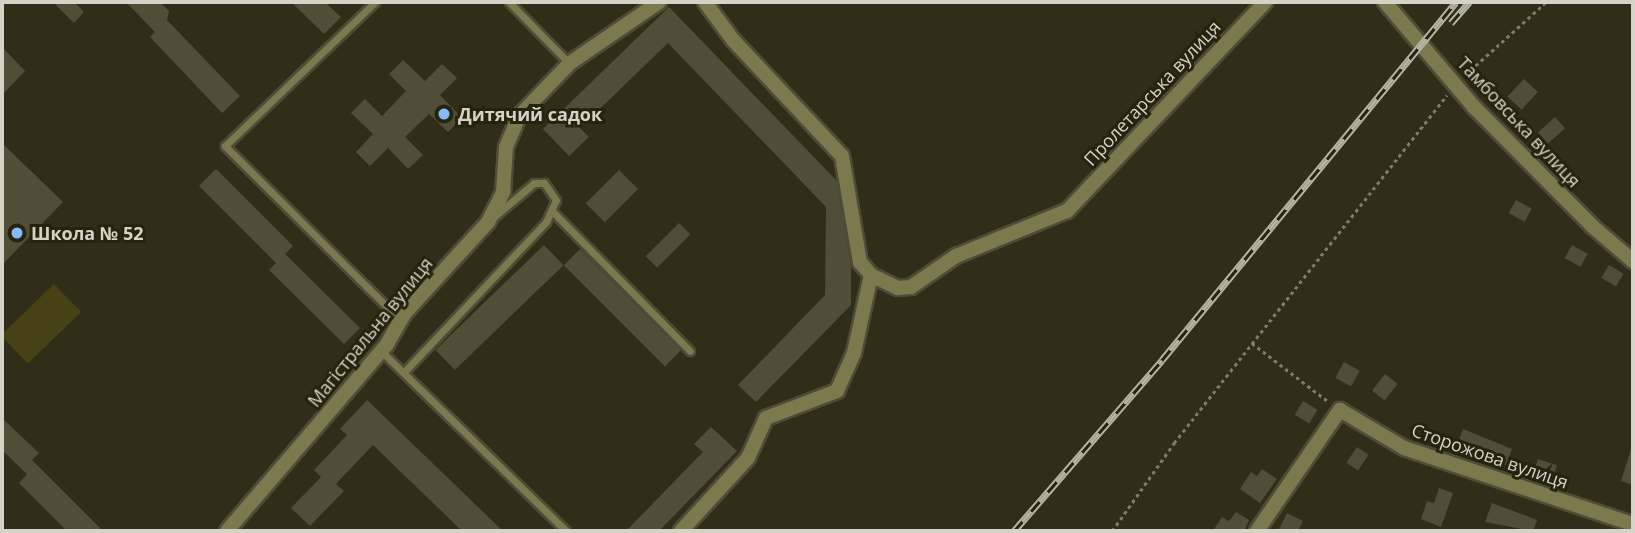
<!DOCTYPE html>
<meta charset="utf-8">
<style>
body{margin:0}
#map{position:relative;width:1635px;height:533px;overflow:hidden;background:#302e18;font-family:"Open Sans",sans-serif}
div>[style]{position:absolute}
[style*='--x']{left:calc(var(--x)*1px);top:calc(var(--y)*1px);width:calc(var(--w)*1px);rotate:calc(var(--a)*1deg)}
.green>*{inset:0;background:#474215;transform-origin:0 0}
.building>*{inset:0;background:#504e37;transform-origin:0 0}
.path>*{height:2.5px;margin-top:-1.25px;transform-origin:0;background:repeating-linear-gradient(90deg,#7e7c6a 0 3.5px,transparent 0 7px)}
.roads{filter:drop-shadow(2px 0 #4e4c37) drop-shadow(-2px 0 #4e4c37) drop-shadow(0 2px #4e4c37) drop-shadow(0 -2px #4e4c37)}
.service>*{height:7px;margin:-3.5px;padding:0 3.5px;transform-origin:3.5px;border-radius:3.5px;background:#7d794e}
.minor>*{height:14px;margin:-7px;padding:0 7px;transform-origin:7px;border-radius:7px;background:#7d794e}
.rail>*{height:7px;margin-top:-3.5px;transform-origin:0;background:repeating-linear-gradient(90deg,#26240e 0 13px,#b4b3a4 0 26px);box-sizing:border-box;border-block:2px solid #b4b3a4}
.dots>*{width:19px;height:19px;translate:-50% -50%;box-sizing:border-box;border:4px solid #26240e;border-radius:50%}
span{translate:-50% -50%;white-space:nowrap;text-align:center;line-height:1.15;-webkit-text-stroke:6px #26240e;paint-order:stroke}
.street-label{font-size:18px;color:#d4d3c6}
.poi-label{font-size:18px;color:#d4d3c6;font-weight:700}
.left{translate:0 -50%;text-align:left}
.frame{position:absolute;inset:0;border:4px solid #d4d3c6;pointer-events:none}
</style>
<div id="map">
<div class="green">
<div style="left:54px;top:284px;width:39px;height:74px;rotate:46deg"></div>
</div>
<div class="building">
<div style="clip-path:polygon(53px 2px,74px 2px,84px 12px,74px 23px)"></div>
<div style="clip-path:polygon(126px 2px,160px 2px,169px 11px,167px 20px,240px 96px,222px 113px,150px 37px,155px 32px)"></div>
<div style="clip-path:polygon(291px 2px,325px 2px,341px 17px,324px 34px)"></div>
<div style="clip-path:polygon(669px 7px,837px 181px,851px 265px,851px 305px,756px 402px,738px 385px,825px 295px,826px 207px,668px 43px,580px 128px,589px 137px,569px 156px,543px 129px)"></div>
<div style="clip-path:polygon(2px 47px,25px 71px,2px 95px)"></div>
<div style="clip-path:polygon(403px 60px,425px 81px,442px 64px,457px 78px,440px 95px,462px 118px,448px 132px,429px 114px,405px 137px,423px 155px,408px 169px,388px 148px,370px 166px,356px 152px,373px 134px,351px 113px,365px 99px,382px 116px,406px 91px,389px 74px)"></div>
<div style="left:1524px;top:79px;width:19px;height:24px;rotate:43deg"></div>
<div style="left:1555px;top:117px;width:15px;height:23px;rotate:48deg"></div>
<div style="clip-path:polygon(2px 143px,63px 202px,2px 265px)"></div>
<div style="clip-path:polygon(216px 169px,293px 246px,285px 254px,360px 328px,344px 344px,269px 270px,276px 263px,199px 186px)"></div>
<div style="left:619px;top:170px;width:27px;height:47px;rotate:45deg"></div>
<div style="left:1516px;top:200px;width:18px;height:15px;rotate:29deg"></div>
<div style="left:679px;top:223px;width:16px;height:47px;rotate:45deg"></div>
<div style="left:544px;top:245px;width:28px;height:151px;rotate:46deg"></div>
<div style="left:1572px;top:245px;width:18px;height:15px;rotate:29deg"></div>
<div style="left:580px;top:249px;width:143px;height:23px;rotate:45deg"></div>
<div style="left:1609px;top:265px;width:17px;height:15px;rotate:31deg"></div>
<div style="left:1344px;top:362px;width:18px;height:18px;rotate:29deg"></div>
<div style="left:1385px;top:374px;width:16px;height:21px;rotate:38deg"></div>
<div style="clip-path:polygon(367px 400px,503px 531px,462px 531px,373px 445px,336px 484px,344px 491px,310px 526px,291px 508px,321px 477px,314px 470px,347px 435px,340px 429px)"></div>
<div style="left:1303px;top:401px;width:17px;height:16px;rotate:31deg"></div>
<div style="clip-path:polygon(2px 418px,39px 453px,32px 460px,103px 531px,67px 531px,19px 483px,27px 474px,2px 450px)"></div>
<div style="clip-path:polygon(711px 427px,737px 451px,659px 531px,626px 531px,703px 452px,694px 444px)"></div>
<div style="clip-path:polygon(1463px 429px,1512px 449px,1506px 465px,1488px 459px,1491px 453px,1458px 443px)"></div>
<div style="left:1357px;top:447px;width:14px;height:19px;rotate:34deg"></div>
<div style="clip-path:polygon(1631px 449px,1633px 449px,1633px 485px,1621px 481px)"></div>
<div style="left:1538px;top:459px;width:20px;height:20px;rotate:18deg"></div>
<div style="clip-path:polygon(1262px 469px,1277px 479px,1260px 503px,1240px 489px,1251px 472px,1257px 476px)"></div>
<div style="clip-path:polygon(1439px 488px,1453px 493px,1441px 527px,1421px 519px,1427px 501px,1434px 503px)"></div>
<div style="clip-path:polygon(1492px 503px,1537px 520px,1533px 531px,1485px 522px)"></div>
<div style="clip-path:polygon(1236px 512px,1249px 520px,1244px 531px,1213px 531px,1222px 517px,1229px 521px)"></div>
<div style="clip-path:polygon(1287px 513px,1303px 521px,1298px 531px,1278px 531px)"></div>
</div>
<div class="path">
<div style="--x:1465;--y:75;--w:109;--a:-42"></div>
<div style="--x:1252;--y:343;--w:97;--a:37.5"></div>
<div style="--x:1112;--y:531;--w:108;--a:-54.8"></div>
<div style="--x:1174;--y:443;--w:442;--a:-51.9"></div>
</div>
<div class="roads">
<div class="service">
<div style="--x:375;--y:2;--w:208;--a:136.2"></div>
<div style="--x:225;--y:146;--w:247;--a:44.8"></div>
<div style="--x:509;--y:2;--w:86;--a:45.5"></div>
<div style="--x:553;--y:212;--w:195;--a:45.4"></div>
<div style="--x:381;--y:351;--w:258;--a:44.2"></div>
<div style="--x:404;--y:372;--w:207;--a:-46.6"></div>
<div style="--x:546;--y:222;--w:24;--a:-66"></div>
<div style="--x:556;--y:200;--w:21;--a:-125"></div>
<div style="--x:544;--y:183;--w:10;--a:180"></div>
<div style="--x:534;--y:183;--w:50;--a:139.9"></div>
</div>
<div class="minor">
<div style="--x:705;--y:2;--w:47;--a:53.6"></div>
<div style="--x:733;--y:40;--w:159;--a:46.8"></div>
<div style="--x:842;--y:156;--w:108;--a:80.4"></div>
<div style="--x:860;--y:262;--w:17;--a:50"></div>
<div style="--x:871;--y:275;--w:30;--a:26"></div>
<div style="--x:898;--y:288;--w:13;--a:-4"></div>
<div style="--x:911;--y:287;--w:55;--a:-34.6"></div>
<div style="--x:956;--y:256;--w:120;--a:-22.1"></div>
<div style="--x:1067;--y:211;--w:288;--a:-46.5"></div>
<div style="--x:1385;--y:2;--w:139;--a:49.7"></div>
<div style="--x:1475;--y:108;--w:166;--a:45.2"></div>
<div style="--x:1592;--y:226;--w:54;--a:40.5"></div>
<div style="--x:227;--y:531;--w:246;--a:-49.4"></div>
<div style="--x:387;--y:344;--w:34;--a:-60"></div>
<div style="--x:404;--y:314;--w:125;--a:-47.6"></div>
<div style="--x:488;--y:222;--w:34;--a:-63"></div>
<div style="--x:503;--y:192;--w:45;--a:-86.2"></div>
<div style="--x:506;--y:147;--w:34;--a:-67"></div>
<div style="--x:519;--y:116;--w:74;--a:-46.1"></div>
<div style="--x:570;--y:63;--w:108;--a:-34.4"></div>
<div style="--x:681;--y:531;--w:99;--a:-47.5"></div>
<div style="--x:748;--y:458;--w:44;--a:-65.8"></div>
<div style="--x:766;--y:418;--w:76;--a:-20.8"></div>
<div style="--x:837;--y:391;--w:42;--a:-65.9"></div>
<div style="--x:854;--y:353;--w:80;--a:-77.7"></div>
<div style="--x:1257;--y:531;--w:147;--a:-55.6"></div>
<div style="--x:1340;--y:410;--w:74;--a:30.7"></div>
<div style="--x:1404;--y:448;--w:241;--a:18.4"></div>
</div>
</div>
<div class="rail">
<div style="--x:1451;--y:23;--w:28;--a:-49"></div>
<div style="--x:1014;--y:531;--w:226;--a:-49.1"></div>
<div style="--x:1162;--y:360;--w:463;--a:-50.6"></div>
</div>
<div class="dots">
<div style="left:444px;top:114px;background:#86bbfb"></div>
<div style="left:17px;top:233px;background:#86bbfb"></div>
</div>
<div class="street-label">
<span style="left:1152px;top:93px;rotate:-47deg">Пролетарська вулиця</span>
<span style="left:1519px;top:122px;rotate:47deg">Тамбовська вулиця</span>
<span style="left:370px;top:332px;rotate:-51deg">Магістральна вулиця</span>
<span style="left:1490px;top:456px;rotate:19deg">Сторожова вулиця</span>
</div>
<div class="poi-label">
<span class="left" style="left:458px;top:114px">Дитячий садок</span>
<span class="left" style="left:31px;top:233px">Школа № 52</span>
</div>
<div class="frame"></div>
</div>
